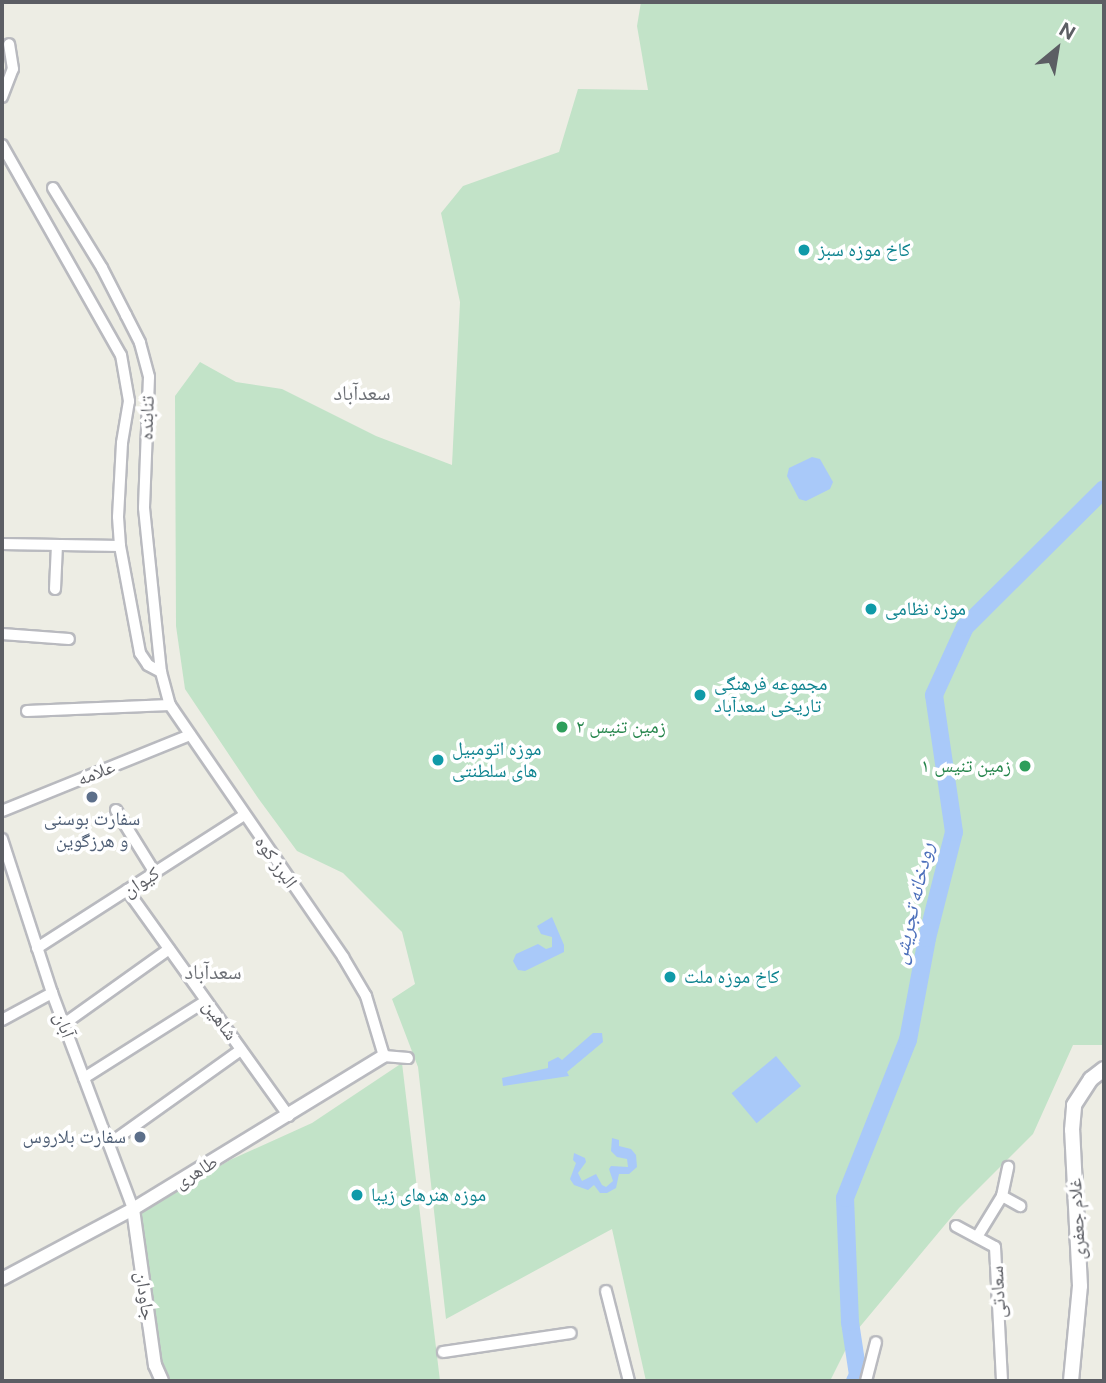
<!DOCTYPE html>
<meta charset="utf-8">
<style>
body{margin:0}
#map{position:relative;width:1106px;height:1383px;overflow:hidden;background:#edede4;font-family:"Public Sans","Noto Naskh Arabic",sans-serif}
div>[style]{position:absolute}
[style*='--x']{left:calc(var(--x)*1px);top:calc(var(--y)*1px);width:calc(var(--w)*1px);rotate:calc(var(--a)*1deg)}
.green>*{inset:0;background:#c2e3c8}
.water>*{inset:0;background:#a9c9f9;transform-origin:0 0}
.river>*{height:18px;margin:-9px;padding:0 9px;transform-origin:9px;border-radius:9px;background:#a9c9f9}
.roads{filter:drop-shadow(2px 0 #b9babf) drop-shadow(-2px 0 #b9babf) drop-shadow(0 2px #b9babf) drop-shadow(0 -2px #b9babf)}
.minor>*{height:10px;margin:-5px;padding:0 5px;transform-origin:5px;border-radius:5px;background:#fff}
.tertiary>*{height:12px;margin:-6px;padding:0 6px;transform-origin:6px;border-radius:6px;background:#fff}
.secondary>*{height:14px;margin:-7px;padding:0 7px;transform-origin:7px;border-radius:7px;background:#fff}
.dots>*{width:19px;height:19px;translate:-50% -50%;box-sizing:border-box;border:4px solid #fff;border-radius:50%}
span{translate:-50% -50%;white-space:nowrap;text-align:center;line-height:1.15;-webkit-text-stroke:7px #fff;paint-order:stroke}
.culture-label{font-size:19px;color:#0d838f}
.left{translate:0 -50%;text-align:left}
.street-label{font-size:19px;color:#5c5e64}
.leisure-label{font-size:19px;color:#27864d}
.right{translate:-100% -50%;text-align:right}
.service-label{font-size:19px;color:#4e5e75}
.neighbourhood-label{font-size:21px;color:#6d7076}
.water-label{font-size:21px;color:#4d70bb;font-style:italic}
.frame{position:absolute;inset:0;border:4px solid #5c5e64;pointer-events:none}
.north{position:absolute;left:1022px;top:14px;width:70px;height:70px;-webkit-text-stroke:5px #fff;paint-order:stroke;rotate:30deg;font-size:19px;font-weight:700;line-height:28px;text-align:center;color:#5c5e64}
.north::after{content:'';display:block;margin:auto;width:24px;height:32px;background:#5c5e64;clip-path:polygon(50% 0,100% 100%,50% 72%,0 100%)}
</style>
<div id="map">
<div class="green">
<div style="clip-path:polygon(641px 2px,1104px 2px,1104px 1045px,1073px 1045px,1033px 1134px,959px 1208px,853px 1335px,830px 1381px,646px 1381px,612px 1229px,446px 1319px,418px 1067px,392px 999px,415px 984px,402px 932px,343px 873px,297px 851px,258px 798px,185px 689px,176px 626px,175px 396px,200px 362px,236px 382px,282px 389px,376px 436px,452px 465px,460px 302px,441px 213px,463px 186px,559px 152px,578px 89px,648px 90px,637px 26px)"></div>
<div style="clip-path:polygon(402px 1063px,440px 1381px,168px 1381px,155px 1339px,141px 1213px,230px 1160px,312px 1123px)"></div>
</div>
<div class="water">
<div style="clip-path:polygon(812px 457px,820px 459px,833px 482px,830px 489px,806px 501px,799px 499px,787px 476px,789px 468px)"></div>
<div style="clip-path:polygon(552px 917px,564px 945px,564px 952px,525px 971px,518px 970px,513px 961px,516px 954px,538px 944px,546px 949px,552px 947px,552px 937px,541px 934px,537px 926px)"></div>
<div style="clip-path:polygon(593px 1033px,602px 1033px,603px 1042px,567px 1072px,569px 1076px,503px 1086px,502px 1078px,548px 1068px,548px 1062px,558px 1057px,562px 1060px)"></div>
<div style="left:776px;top:1056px;width:39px;height:58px;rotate:50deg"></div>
<div style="clip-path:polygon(612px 1138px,619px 1140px,619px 1146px,631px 1149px,636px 1155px,637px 1167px,629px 1174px,619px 1174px,616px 1188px,607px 1193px,600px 1193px,594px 1185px,588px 1190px,574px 1185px,570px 1179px,576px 1163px,573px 1160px,574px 1153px,585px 1158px,586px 1162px,578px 1173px,582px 1181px,596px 1174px,602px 1185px,606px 1187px,613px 1181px,609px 1169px,611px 1166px,628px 1167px,627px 1159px,617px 1157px,611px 1151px)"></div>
</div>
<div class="river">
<div style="--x:855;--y:1381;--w:7;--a:-63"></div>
<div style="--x:858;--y:1375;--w:54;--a:-98.6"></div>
<div style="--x:850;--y:1322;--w:124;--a:-92.3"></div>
<div style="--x:845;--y:1198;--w:170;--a:-68.3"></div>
<div style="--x:908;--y:1040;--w:104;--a:-79.4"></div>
<div style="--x:927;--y:938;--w:109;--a:-75.7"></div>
<div style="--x:954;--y:832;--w:138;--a:-98.3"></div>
<div style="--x:934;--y:695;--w:75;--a:-65.5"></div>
<div style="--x:965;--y:627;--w:196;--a:-44.8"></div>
</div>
<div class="roads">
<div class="minor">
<div style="--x:2;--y:97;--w:30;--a:-69"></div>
<div style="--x:13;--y:69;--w:25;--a:-99"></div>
<div style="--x:2;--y:145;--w:241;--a:60.5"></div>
<div style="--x:121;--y:355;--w:47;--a:80.1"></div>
<div style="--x:129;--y:401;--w:43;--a:99.5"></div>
<div style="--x:122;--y:443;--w:74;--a:93.1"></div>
<div style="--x:118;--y:517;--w:29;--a:86"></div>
<div style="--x:120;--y:546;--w:109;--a:79.4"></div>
<div style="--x:140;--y:653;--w:14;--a:56"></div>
<div style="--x:148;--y:665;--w:15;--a:28"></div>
<div style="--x:53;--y:188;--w:94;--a:58.5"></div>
<div style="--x:102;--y:268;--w:53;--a:62.9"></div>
<div style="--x:126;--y:315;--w:31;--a:63"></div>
<div style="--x:140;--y:343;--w:35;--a:75"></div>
<div style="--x:149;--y:377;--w:131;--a:92.2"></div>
<div style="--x:144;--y:508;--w:165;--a:84.1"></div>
<div style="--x:161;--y:672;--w:34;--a:75"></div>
<div style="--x:170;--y:705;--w:306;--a:55.5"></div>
<div style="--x:343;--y:957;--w:45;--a:59.5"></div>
<div style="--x:366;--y:996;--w:63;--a:73.3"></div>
<div style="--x:384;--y:1056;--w:24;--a:5"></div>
<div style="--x:2;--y:544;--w:118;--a:1"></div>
<div style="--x:55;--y:589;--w:44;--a:-87.4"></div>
<div style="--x:2;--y:634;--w:67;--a:4.3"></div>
<div style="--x:27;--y:711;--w:143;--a:-2.4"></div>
<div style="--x:116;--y:810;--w:74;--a:58.2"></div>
<div style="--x:2;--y:811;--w:203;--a:-22"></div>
<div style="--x:2;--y:839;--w:162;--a:72"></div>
<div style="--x:52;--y:993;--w:231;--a:69.4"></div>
<div style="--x:127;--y:890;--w:278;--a:54.4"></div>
<div style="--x:37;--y:948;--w:246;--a:-32.7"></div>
<div style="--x:2;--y:1020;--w:57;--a:-28.4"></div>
<div style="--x:64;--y:1024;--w:129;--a:-35.5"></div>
<div style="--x:84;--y:1078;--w:144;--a:-32.3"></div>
<div style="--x:109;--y:1144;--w:162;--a:-35.5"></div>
<div style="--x:1002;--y:1196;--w:21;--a:29"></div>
<div style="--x:956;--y:1226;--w:44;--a:28.3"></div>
<div style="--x:995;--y:1247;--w:134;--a:87"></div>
<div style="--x:977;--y:1237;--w:48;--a:-58.6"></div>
<div style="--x:1002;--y:1196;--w:30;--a:-78"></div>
<div style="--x:606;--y:1291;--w:93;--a:75.7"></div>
<div style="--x:443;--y:1352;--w:129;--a:-8.4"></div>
<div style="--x:866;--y:1381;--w:40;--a:-75.6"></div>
</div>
<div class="tertiary">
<div style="--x:133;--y:1209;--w:158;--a:82"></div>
<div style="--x:155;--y:1365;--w:17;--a:66"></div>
<div style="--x:2;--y:1279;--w:149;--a:-28.1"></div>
<div style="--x:133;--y:1209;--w:294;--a:-31.4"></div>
</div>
<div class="secondary">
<div style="--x:1071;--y:1381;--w:95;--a:-84.6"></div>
<div style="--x:1080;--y:1286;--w:156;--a:-92.9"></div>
<div style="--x:1072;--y:1130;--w:25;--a:-85"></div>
<div style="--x:1074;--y:1105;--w:31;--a:-57"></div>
<div style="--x:1091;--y:1079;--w:16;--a:-38"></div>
</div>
</div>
<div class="dots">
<div style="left:804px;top:250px;background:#0f9aa8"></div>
<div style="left:871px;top:609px;background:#0f9aa8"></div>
<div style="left:700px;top:695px;background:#0f9aa8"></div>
<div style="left:562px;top:727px;background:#2e9e5b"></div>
<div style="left:438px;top:760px;background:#0f9aa8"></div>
<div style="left:1025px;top:766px;background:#2e9e5b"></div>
<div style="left:92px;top:797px;background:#5c6f8a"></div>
<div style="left:670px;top:977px;background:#0f9aa8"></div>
<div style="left:140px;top:1137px;background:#5c6f8a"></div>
<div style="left:357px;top:1195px;background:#0f9aa8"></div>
</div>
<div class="culture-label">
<span class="left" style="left:818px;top:250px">کاخ موزه سبز</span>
<span class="left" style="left:885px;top:609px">موزه نظامی</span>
<span class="left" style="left:714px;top:695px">مجموعه فرهنگی<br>تاریخی سعدآباد</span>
<span class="left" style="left:452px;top:760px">موزه اتومبیل<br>های سلطنتی</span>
<span class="left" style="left:684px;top:977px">کاخ موزه ملت</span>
<span class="left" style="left:371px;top:1195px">موزه هنرهای زیبا</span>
</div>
<div class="street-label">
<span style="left:147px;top:418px;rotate:-88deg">تنابنده</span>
<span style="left:96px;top:773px;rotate:-22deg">علامه</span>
<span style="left:276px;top:862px;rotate:55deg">البرز کوه</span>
<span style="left:141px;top:882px;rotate:-33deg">کیوان</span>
<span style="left:220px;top:1020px;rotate:54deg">شاهین</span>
<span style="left:64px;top:1025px;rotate:69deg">آبان</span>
<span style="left:196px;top:1172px;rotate:-31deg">طاهری</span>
<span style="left:1077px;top:1219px;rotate:-93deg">غلام جعفری</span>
<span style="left:998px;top:1292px;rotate:-93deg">سعادتی</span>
<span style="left:145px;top:1296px;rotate:82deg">جاودان</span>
</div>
<div class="leisure-label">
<span class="left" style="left:576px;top:727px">زمین تنیس ۲</span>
<span class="right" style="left:1011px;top:766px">زمین تنیس ۱</span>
</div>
<div class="service-label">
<span style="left:92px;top:830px">سفارت بوسنی<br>و هرزگوین</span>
<span class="right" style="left:126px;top:1137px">سفارت بلاروس</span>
</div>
<div class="neighbourhood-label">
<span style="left:362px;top:393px">سعدآباد</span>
<span style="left:213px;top:972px">سعدآباد</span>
</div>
<div class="water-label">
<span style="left:913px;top:903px;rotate:-77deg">رودخانه تجریش</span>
</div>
<div class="frame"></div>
<div class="north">N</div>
</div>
